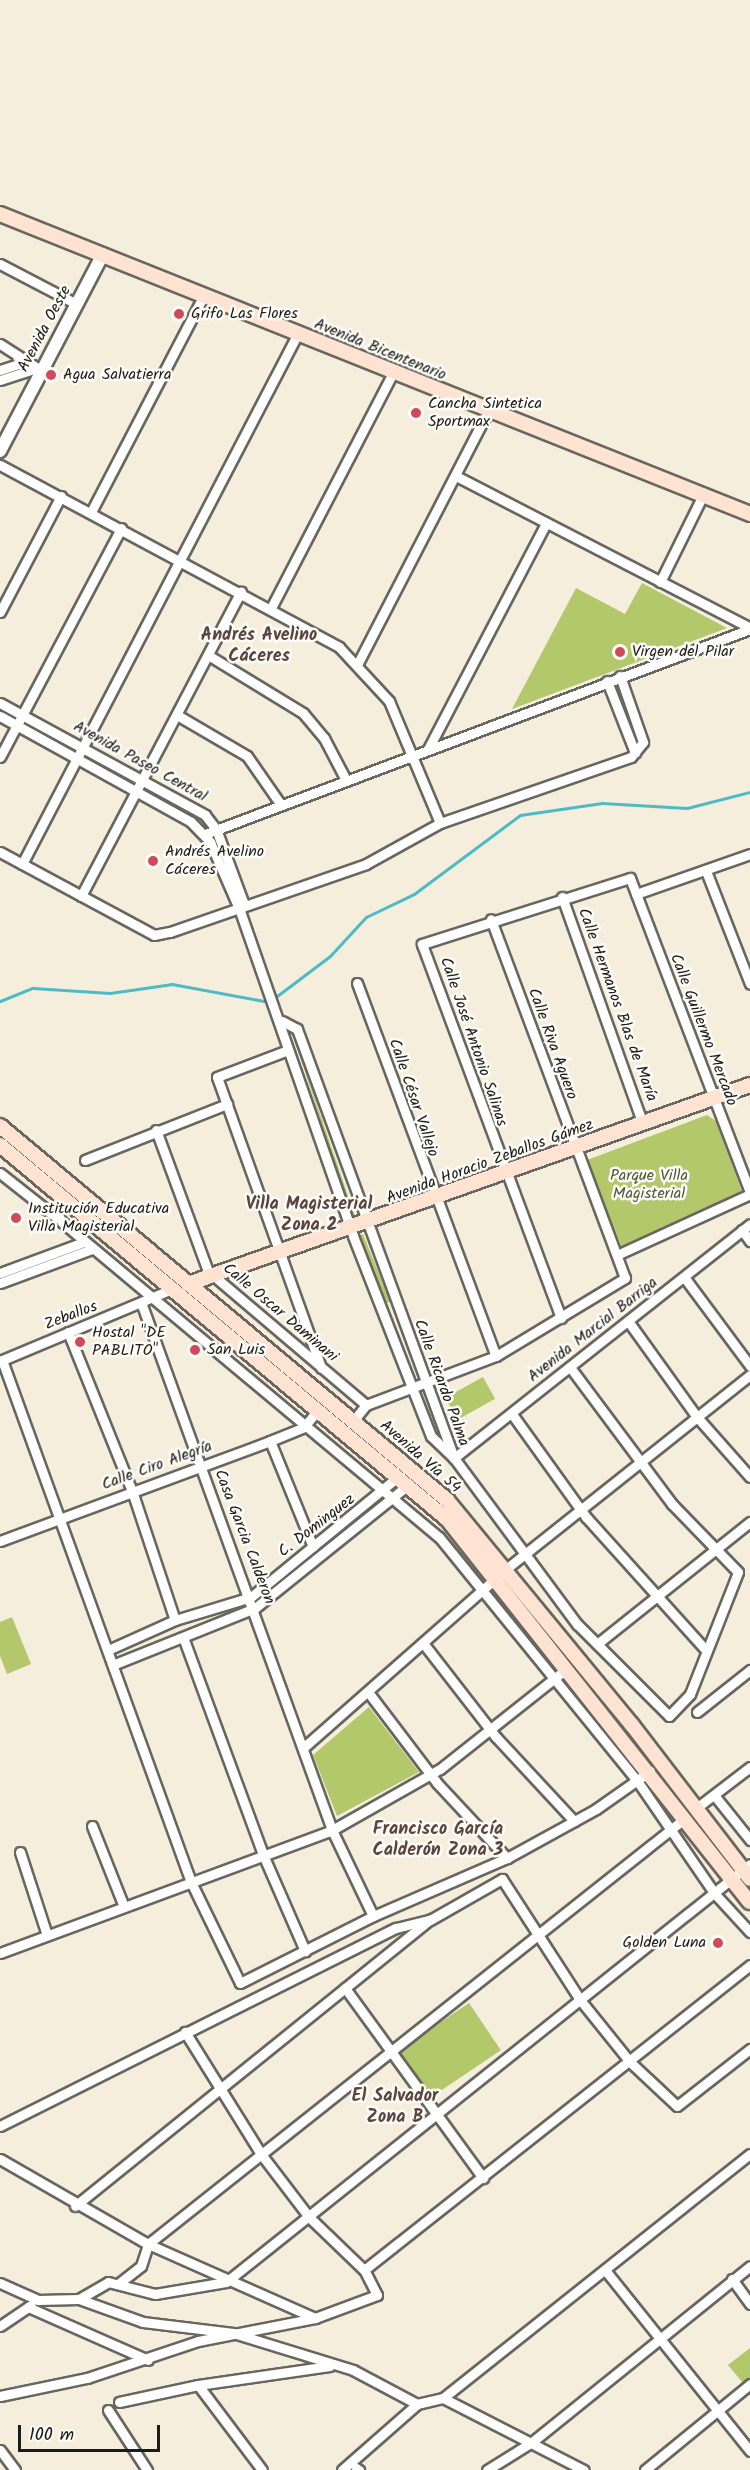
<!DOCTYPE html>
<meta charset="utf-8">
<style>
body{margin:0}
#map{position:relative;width:750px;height:2470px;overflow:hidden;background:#f5eedc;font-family:Kalam,sans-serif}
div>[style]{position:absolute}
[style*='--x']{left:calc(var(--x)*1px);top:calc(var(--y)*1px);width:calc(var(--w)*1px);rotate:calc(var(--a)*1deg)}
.green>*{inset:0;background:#b3c76b;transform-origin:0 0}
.stream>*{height:3px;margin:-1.5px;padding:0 1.5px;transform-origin:1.5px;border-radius:1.5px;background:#4dbbc5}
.roads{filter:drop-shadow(2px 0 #68665f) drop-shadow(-2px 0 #68665f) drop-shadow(0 2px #68665f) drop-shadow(0 -2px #68665f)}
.minor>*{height:9px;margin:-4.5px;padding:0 4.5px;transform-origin:4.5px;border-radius:4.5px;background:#fff}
.tertiary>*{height:12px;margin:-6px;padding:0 6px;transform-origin:6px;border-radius:6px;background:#fff}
.secondary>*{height:14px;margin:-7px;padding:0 7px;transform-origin:7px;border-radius:7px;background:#fee3d2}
.dots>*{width:16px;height:16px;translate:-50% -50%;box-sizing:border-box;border:3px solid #fdfcf7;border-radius:50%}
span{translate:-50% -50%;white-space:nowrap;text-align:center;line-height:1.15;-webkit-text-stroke:5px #fdfcf7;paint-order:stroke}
.poi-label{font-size:16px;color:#1c1c1c}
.left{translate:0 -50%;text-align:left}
.right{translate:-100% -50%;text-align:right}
.street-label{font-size:16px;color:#1c1c1c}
.park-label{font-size:16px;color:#515838}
.neighbourhood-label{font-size:18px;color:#5c4540;font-weight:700}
.scale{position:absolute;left:18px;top:2425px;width:142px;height:27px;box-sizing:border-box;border:3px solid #1c1c1c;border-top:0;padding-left:8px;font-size:18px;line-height:21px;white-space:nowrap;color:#1c1c1c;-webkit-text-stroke:4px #fdfcf7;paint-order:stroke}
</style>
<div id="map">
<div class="green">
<div style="clip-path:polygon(642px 583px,727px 628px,512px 709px,576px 588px,625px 614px)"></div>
<div style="clip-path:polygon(292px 1032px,355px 1216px,352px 1217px)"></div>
<div style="clip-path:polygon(707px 1115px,716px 1121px,743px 1194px,622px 1248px,587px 1160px)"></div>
<div style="left:363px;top:1234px;width:73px;height:7px;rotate:68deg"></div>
<div style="left:483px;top:1377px;width:25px;height:43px;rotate:61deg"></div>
<div style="clip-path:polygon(516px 1591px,657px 1765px,723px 1856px,720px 1859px,512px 1595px)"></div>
<div style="clip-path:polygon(12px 1617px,31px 1664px,7px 1674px,0 1656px,0 1622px)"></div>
<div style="clip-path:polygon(369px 1707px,419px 1772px,337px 1816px,313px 1755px)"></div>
<div style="left:469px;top:2003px;width:57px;height:86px;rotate:56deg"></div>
<div style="clip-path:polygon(750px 2348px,750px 2378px,743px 2383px,728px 2365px)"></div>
</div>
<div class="stream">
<div style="--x:0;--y:1001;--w:35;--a:-22"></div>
<div style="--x:33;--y:988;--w:77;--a:3.7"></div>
<div style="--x:110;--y:993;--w:63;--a:-8.3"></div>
<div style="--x:172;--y:984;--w:99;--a:10.5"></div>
<div style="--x:269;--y:1002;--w:76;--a:-37"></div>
<div style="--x:330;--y:956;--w:53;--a:-47.3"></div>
<div style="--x:366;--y:917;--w:53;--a:-25.6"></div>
<div style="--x:414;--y:894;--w:132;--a:-36.7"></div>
<div style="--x:520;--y:815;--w:83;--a:-8.3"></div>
<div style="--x:602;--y:803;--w:85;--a:3.4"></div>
<div style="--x:687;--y:808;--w:65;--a:-14.3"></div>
</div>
<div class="roads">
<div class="minor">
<div style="--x:0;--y:264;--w:87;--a:27.5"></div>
<div style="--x:0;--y:344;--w:50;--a:32.7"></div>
<div style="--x:0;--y:370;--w:29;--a:-18"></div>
<div style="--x:0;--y:380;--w:38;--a:-18"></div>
<div style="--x:0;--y:465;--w:385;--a:28.2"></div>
<div style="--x:339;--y:647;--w:74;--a:47.2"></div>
<div style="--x:389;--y:701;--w:132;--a:67.3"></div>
<div style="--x:456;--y:476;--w:331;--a:27.3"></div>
<div style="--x:91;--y:512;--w:245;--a:-62.5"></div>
<div style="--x:660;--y:582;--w:97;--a:-63.7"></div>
<div style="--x:271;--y:608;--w:265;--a:-62.6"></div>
<div style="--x:0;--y:612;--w:131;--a:-62.3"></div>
<div style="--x:208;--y:655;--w:111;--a:31.4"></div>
<div style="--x:303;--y:713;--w:33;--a:50"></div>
<div style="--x:324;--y:738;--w:47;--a:62.4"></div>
<div style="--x:358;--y:663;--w:284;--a:-62.7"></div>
<div style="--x:607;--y:681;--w:77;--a:68.7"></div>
<div style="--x:0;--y:703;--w:234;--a:28.6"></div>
<div style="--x:205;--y:815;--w:18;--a:52"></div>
<div style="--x:216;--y:829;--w:78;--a:69.7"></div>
<div style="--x:243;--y:902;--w:9;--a:108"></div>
<div style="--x:177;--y:715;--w:81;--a:30.4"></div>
<div style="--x:247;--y:756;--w:60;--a:55.2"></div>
<div style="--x:0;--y:716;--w:218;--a:29"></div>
<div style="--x:191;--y:822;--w:28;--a:46"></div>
<div style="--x:210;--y:842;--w:75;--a:66.5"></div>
<div style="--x:428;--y:749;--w:255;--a:-62.4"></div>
<div style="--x:0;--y:757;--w:259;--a:-62.1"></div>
<div style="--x:205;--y:834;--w:582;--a:-20.61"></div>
<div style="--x:0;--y:852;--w:175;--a:28.3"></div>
<div style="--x:154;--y:935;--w:16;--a:-11"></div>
<div style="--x:170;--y:932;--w:207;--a:-19.1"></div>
<div style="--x:366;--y:864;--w:85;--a:-29"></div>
<div style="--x:440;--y:823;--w:202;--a:-19.1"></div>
<div style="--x:631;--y:757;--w:19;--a:-51"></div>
<div style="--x:643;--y:742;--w:70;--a:-109.2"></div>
<div style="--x:22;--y:864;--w:596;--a:-62.53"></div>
<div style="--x:706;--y:871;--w:121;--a:68.7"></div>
<div style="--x:636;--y:894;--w:121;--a:-19.3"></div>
<div style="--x:81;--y:896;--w:344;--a:-62.3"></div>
<div style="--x:562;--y:897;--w:241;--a:70.4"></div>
<div style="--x:240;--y:911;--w:344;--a:70.8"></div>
<div style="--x:353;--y:1236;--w:215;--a:68.7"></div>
<div style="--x:431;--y:1436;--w:32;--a:44"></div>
<div style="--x:454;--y:1458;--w:207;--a:53.5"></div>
<div style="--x:577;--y:1624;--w:130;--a:45"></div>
<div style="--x:669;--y:1716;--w:30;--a:-46"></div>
<div style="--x:690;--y:1694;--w:131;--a:-68.5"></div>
<div style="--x:738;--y:1572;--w:95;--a:-134.1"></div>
<div style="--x:672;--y:1504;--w:171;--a:-126.7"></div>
<div style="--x:357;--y:983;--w:398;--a:69.6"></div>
<div style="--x:282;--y:1021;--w:17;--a:28"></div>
<div style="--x:297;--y:1029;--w:457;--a:69.9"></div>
<div style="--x:288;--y:1050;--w:76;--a:159.2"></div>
<div style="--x:217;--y:1077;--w:309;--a:70.3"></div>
<div style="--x:156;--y:1130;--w:150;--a:69.8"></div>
<div style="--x:208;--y:1271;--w:207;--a:40.3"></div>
<div style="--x:85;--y:1160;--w:153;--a:-21.5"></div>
<div style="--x:0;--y:1173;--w:73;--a:38.3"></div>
<div style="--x:61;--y:1194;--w:16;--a:112"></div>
<div style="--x:55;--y:1209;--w:15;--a:62"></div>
<div style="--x:62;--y:1222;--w:491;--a:39.9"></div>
<div style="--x:439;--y:1537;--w:316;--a:50.9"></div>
<div style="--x:638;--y:1782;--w:136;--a:55.5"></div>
<div style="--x:715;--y:1894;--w:52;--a:47.4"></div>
<div style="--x:742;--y:1230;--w:14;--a:54"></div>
<div style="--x:619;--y:1254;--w:144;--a:-24.6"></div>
<div style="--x:0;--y:1273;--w:90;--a:-20.3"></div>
<div style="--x:684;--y:1277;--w:111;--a:53.4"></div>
<div style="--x:0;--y:1283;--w:98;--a:-20.3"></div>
<div style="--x:142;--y:1305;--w:558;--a:70.1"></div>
<div style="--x:332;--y:1830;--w:95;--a:64.5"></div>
<div style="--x:561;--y:1318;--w:399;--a:-110.4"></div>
<div style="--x:422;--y:944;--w:218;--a:-17.6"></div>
<div style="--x:630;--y:878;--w:336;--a:69.1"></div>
<div style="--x:628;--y:1321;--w:118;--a:54.3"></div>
<div style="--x:697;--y:1417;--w:80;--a:48.5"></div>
<div style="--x:68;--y:1332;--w:171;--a:68.1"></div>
<div style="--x:132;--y:1491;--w:136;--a:71.6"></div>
<div style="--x:2;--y:1360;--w:555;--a:70.1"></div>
<div style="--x:191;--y:1882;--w:112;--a:64.1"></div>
<div style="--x:240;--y:1983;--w:149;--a:-26.7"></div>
<div style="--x:373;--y:1916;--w:146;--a:-23.4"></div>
<div style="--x:507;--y:1858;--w:102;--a:-28.8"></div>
<div style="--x:596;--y:1809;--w:66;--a:-35.1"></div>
<div style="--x:0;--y:1361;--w:186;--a:-22.7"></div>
<div style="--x:512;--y:1414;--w:127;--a:54.3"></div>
<div style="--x:586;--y:1517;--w:178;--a:48"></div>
<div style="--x:353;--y:1421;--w:21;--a:-51"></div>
<div style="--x:366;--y:1405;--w:139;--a:-20.7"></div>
<div style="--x:496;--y:1356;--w:151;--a:-31.2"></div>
<div style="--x:625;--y:1278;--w:383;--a:-110.5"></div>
<div style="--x:270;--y:1441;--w:114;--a:67.9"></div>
<div style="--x:454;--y:1458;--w:377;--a:-38.3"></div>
<div style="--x:0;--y:1541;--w:288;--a:-20.3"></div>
<div style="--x:270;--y:1441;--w:37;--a:-22"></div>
<div style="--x:304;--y:1427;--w:21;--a:-51"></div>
<div style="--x:183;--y:1637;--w:234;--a:69.8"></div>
<div style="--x:264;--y:1857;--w:103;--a:66.4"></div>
<div style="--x:423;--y:1643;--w:119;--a:52.2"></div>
<div style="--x:496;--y:1737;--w:115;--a:47.1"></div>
<div style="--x:597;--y:1644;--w:196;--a:-38.6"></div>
<div style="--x:108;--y:1650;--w:73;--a:-24.1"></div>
<div style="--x:175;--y:1620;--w:79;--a:-16.8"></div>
<div style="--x:251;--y:1597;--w:191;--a:-39.3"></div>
<div style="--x:115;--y:1664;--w:151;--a:-21.8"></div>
<div style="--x:255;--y:1608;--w:198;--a:-38.8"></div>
<div style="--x:368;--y:1692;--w:114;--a:52.8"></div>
<div style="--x:437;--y:1783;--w:103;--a:47"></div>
<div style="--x:697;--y:1712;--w:68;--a:-38.4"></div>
<div style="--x:303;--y:1748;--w:271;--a:-41.4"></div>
<div style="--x:506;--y:1569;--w:312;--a:-38.5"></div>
<div style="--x:714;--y:1795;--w:58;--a:51.3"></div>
<div style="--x:695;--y:1809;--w:69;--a:-37.4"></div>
<div style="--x:92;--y:1826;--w:87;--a:68.4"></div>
<div style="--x:20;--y:1852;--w:87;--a:72"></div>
<div style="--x:0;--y:1953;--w:354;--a:-20.3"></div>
<div style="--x:332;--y:1830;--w:124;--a:-29.5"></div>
<div style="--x:440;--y:1769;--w:161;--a:-38.4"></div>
<div style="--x:345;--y:1988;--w:235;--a:54"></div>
<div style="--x:0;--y:2126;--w:443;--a:-26.6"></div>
<div style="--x:396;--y:1928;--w:32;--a:-14"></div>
<div style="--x:0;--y:2159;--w:171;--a:29.9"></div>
<div style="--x:148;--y:2244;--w:183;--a:23.9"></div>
<div style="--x:75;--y:2206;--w:456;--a:-38.9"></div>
<div style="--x:430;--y:1920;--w:83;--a:-29.7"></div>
<div style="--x:502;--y:1879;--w:145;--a:57.1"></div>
<div style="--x:581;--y:2001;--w:78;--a:51.2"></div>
<div style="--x:630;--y:2062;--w:64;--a:43.1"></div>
<div style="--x:677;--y:2106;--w:93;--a:-38"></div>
<div style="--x:364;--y:2270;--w:492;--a:-38.3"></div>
<div style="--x:605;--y:2270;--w:232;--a:51.3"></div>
<div style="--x:732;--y:2279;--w:31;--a:54"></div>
<div style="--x:0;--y:2283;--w:42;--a:24.1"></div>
<div style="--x:38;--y:2300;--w:41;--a:-1.4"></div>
<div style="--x:79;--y:2299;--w:68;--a:19.8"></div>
<div style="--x:143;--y:2322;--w:91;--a:7"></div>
<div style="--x:233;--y:2333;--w:126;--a:17.1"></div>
<div style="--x:353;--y:2370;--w:72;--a:28"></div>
<div style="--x:417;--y:2404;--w:27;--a:-13"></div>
<div style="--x:443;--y:2398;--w:158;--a:27.1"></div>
<div style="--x:118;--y:2284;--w:29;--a:-38"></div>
<div style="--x:141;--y:2266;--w:23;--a:-72"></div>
<div style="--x:148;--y:2244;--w:684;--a:-38.41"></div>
<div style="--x:79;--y:2299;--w:34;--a:-30"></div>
<div style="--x:108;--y:2282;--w:49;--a:14.3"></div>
<div style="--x:155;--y:2294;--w:72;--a:-9.6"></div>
<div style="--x:226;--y:2282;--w:670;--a:-38.58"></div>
<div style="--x:28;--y:2307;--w:131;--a:23.8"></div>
<div style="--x:0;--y:2326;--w:37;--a:-34"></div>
<div style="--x:198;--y:2385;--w:133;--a:-8.2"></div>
<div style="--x:0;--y:2396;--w:89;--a:-11.7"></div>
<div style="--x:87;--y:2378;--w:117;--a:-18.4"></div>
<div style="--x:198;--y:2341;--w:119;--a:-11.1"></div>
<div style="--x:315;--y:2318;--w:66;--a:-20.4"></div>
<div style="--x:377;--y:2295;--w:28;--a:-117"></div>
<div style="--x:364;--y:2270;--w:76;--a:-136.1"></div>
<div style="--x:309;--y:2217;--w:79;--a:-127.3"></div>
<div style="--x:261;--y:2154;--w:144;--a:-121.9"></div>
<div style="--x:443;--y:2398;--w:392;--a:-38.5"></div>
<div style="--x:119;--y:2402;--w:81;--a:-12.1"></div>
<div style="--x:198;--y:2385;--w:106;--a:53"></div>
<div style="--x:108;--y:2410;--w:72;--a:57"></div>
<div style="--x:0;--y:2450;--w:25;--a:53"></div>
<div style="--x:356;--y:2468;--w:4;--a:34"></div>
<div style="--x:342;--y:2470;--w:100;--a:-41.3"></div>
<div style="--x:487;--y:2470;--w:53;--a:-31.9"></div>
<div style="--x:532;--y:2442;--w:280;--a:-38.9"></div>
<div style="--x:645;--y:2470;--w:136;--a:-39.3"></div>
</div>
<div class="tertiary">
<div style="--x:0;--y:451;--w:222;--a:-62.4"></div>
</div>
<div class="secondary">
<div style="--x:0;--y:214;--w:808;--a:21.8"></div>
<div style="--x:0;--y:1126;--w:583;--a:39.92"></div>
<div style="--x:447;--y:1500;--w:291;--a:50.6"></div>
<div style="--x:632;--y:1725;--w:194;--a:52.5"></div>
<div style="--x:0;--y:1145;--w:583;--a:39.92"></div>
<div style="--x:447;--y:1519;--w:488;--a:51.7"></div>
<div style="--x:188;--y:1284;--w:596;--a:-19.5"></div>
</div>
</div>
<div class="dots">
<div style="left:179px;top:314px;background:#d1495b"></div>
<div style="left:51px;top:375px;background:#d1495b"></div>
<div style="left:416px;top:413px;background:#d1495b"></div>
<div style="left:620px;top:652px;background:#d1495b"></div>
<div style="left:153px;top:861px;background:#d1495b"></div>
<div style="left:16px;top:1218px;background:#d1495b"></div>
<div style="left:80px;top:1342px;background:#d1495b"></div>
<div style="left:195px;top:1350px;background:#d1495b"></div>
<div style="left:718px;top:1943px;background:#d1495b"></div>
</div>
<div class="poi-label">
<span class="left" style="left:191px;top:314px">Grifo Las Flores</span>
<span class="left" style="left:63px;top:375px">Agua Salvatierra</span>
<span class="left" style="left:428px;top:413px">Cancha Sintetica<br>Sportmax</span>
<span class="left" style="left:632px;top:652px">Virgen del Pilar</span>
<span class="left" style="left:165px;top:861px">Andrés Avelino<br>Cáceres</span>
<span class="left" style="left:28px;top:1218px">Institución Educativa<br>Villa Magisterial</span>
<span class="left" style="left:92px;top:1342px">Hostal "DE<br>PABLITO"</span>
<span class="left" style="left:207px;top:1350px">San Luis</span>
<span class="right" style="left:706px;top:1943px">Golden Luna</span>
</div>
<div class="street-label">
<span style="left:45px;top:329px;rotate:-62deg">Avenida Oeste</span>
<span style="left:380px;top:350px;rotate:22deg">Avenida Bicentenario</span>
<span style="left:140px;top:762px;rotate:29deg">Avenida Paseo Central</span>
<span style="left:617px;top:1005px;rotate:70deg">Calle Hermanos Blas de María</span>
<span style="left:703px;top:1030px;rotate:69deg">Calle Guillermo Mercado</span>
<span style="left:473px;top:1042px;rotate:71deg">Calle José Antonio Salinas</span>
<span style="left:552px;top:1044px;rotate:70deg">Calle Riva Aguero</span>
<span style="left:413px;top:1098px;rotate:71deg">Calle César Vallejo</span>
<span style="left:490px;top:1162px;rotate:-20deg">Avenida Horacio Zeballos Gámez</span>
<span style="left:280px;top:1313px;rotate:40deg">Calle Oscar Daminani</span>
<span style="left:71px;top:1316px;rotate:-21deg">Zeballos</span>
<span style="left:593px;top:1330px;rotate:-38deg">Avenida Marcial Barriga</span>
<span style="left:441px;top:1383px;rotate:70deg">Calle Ricardo Palma</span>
<span style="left:420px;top:1457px;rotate:41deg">Avenida Vía 54</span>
<span style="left:157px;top:1466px;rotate:-20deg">Calle Ciro Alegría</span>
<span style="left:317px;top:1526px;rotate:-38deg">C. Dominguez</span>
<span style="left:244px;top:1537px;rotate:69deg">Casa Garcia Calderon</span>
</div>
<div class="park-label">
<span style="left:649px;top:1185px">Parque Villa<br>Magisterial</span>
</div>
<div class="neighbourhood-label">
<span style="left:259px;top:647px">Andrés Avelino<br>Cáceres</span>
<span style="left:309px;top:1216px">Villa Magisterial<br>Zona 2</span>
<span style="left:438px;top:1841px">Francisco García<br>Calderón Zona 3</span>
<span style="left:395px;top:2108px">El Salvador<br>Zona B</span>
</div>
<div class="scale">100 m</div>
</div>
